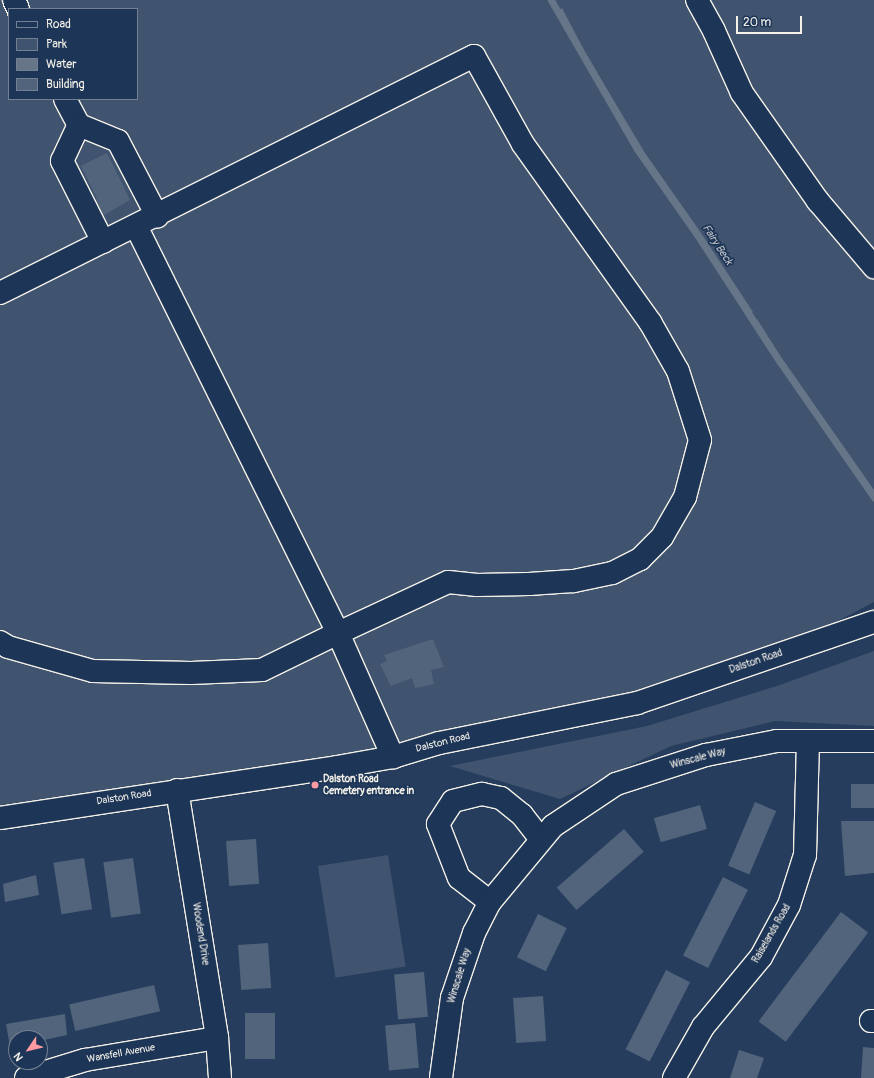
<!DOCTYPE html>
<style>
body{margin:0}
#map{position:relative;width:874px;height:1078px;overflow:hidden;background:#263d5d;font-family:Pangolin,sans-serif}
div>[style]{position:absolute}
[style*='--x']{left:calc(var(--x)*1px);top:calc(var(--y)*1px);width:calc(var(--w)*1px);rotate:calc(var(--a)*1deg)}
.green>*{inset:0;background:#40546f;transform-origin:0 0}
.water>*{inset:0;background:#677588}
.stream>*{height:7px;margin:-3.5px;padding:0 3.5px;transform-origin:3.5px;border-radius:3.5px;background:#677588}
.building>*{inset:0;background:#52647b;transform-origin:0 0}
.roads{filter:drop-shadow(1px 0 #f4f1e8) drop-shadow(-1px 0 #f4f1e8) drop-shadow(0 1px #f4f1e8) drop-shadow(0 -1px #f4f1e8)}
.minor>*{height:22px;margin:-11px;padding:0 11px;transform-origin:11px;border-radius:11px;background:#1d3557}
.major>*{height:22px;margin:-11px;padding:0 11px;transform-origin:11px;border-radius:11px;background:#1d3557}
.dots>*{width:11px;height:11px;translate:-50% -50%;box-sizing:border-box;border:2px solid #1d3557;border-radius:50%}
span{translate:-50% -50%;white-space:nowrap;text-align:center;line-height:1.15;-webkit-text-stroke:3.5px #1d3557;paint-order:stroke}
.street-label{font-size:10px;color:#f4f1e8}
.poi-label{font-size:10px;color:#f4f1e8;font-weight:700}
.left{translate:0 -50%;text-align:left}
.water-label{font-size:11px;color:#bcbfc2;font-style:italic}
.legend{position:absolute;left:8px;top:8px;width:130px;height:92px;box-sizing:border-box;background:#1d3557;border:1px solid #738091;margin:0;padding:5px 7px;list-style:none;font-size:12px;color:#f4f1e8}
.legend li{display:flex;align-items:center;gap:8px;height:20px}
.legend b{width:20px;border:1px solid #738091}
.north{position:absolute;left:8px;top:1030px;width:40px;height:40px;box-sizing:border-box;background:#1d3557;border:1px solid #738091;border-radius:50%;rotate:235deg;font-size:11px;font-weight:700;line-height:16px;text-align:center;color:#f4f1e8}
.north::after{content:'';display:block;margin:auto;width:14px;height:18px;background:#ff9aa2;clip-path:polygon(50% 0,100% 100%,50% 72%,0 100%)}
.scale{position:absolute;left:736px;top:16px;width:66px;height:18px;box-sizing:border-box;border:2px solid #f4f1e8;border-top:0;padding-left:5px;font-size:12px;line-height:14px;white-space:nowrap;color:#f4f1e8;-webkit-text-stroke:3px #1d3557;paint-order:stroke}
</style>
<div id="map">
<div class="green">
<div style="clip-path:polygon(evenodd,0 0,874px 0,874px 602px,761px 661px,637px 703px,337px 763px,0 805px,0 0,9px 9px,137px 9px,137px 99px,9px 99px,9px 9px)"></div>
<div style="clip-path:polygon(874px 651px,874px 726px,775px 721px,671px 746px,560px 799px,450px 766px,647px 726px,777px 686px)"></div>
<div style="left:388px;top:855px;width:113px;height:71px;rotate:81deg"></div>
</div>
<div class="water">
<div style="clip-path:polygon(562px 8px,586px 54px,645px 153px,699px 230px,753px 312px,749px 314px,700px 239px,637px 149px,558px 12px)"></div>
<div style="clip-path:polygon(757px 319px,781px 357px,874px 490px,874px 497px,780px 362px,754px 322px)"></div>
</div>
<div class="stream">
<div style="--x:551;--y:0;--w:172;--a:60"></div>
<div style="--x:637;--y:149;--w:110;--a:55"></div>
<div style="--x:700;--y:239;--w:147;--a:57"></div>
<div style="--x:780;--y:362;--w:165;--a:55.2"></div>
</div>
<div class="building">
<div style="clip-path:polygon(107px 153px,130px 200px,99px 218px,90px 202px,97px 199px,81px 166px)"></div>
<div style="clip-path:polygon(433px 639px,444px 667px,431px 670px,434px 684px,415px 688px,412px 678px,391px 686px,380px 664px,387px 661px,384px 655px)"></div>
<div style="left:851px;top:784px;width:23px;height:24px"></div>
<div style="left:755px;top:802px;width:23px;height:69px;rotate:23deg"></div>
<div style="left:700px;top:805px;width:25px;height:48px;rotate:74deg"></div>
<div style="clip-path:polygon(841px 821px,874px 821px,874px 873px,845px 876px)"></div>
<div style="left:624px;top:829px;width:30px;height:89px;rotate:49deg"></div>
<div style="left:256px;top:839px;width:45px;height:30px;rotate:86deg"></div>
<div style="left:84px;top:858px;width:52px;height:31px;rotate:81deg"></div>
<div style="left:133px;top:858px;width:56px;height:30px;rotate:82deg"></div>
<div style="clip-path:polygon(36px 875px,39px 895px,5px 902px,3px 884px)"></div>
<div style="left:723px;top:877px;width:28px;height:88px;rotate:27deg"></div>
<div style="left:841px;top:912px;width:34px;height:137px;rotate:37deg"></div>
<div style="left:538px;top:914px;width:32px;height:48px;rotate:26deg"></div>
<div style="left:268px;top:943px;width:45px;height:30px;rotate:86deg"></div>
<div style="left:666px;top:970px;width:27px;height:89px;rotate:27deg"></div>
<div style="left:424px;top:972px;width:45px;height:30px;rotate:85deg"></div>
<div style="left:154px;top:985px;width:27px;height:87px;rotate:77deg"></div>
<div style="left:543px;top:996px;width:45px;height:30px;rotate:86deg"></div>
<div style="left:245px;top:1013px;width:30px;height:46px"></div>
<div style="clip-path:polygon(65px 1014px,67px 1035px,40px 1041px,40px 1038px,16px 1038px,16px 1045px,10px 1047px,6px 1024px)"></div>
<div style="left:415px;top:1023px;width:45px;height:30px;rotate:85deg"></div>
<div style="clip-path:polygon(863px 1047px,874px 1048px,874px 1078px,861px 1078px)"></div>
<div style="clip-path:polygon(739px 1050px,764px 1058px,757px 1078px,730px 1078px)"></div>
</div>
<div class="roads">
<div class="minor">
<div style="--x:14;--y:0;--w:10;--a:66"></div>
<div style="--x:697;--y:0;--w:35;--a:61"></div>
<div style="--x:714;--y:31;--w:68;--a:65.7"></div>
<div style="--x:742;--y:93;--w:132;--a:54.9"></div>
<div style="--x:818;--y:201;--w:87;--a:49.7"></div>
<div style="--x:65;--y:99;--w:30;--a:62"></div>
<div style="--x:103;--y:242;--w:91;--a:-116.8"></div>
<div style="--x:62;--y:161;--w:40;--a:-65"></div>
<div style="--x:79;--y:125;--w:42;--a:22.3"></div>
<div style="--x:118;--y:141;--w:85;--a:62.5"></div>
<div style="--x:0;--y:293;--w:530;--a:-26.57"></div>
<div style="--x:474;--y:56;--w:101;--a:60.9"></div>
<div style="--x:523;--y:144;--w:219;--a:54.5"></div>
<div style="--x:650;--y:322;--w:56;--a:60.3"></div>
<div style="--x:678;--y:371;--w:72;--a:72.3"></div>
<div style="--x:700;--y:440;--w:59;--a:104.7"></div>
<div style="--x:685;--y:497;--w:46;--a:119.9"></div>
<div style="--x:662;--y:537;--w:31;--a:135"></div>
<div style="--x:640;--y:559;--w:31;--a:153"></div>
<div style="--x:612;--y:573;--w:40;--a:168"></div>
<div style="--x:573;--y:581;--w:44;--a:176.1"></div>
<div style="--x:529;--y:584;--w:52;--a:178.9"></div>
<div style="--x:477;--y:585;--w:29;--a:-174"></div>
<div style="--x:448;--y:582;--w:121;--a:155.1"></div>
<div style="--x:338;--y:633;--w:454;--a:-116.4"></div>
<div style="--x:0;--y:642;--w:9;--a:32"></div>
<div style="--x:8;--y:647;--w:88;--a:15.8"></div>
<div style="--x:93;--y:671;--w:98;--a:1.2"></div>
<div style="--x:191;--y:673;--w:71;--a:-2.4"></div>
<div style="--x:262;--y:670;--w:85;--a:-26"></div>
<div style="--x:338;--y:633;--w:136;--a:66.1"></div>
<div style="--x:177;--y:790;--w:251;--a:80.8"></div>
<div style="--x:217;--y:1038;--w:40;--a:85.7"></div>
<div style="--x:490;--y:902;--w:39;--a:-142"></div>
<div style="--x:459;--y:878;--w:58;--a:-111.3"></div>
<div style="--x:438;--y:824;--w:27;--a:-57"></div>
<div style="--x:453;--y:801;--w:30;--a:-14"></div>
<div style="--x:482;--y:794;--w:19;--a:12"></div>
<div style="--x:501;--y:798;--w:27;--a:39"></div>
<div style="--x:522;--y:815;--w:31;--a:52"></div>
<div style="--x:871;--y:1021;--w:3;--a:0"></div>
<div style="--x:26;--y:1078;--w:62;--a:-17"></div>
<div style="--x:85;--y:1060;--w:134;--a:-9.5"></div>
<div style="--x:441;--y:1078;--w:81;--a:-82.2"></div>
<div style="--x:452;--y:998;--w:69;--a:-71.3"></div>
<div style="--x:474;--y:933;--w:35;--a:-63"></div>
<div style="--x:490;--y:902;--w:99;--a:-50.3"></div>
<div style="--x:553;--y:826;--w:76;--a:-33.7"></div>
<div style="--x:616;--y:784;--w:95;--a:-17.9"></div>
<div style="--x:706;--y:755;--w:72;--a:-11.2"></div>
<div style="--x:777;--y:741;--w:97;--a:0"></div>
<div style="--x:674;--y:1078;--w:59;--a:-60.4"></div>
<div style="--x:703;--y:1027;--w:91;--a:-50.4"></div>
<div style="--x:761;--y:957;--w:59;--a:-61.7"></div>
<div style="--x:789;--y:905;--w:52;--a:-72.3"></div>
<div style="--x:805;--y:855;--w:112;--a:-88.5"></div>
</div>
<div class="major">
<div style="--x:0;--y:818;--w:341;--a:-8.6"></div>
<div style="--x:337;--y:767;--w:57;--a:-10.1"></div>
<div style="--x:393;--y:757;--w:48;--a:-16.9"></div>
<div style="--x:439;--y:743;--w:202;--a:-11.4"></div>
<div style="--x:637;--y:703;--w:250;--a:-18.9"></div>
</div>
</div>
<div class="dots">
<div style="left:315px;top:785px;background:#ff9aa2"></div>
</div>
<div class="street-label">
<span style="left:756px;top:662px;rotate:-19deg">Dalston Road</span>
<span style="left:443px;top:743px;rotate:-14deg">Dalston Road</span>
<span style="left:698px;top:759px;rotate:-15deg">Winscale Way</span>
<span style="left:124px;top:798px;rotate:-9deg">Dalston Road</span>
<span style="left:200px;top:934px;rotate:81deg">Woodend Drive</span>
<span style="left:772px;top:934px;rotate:-60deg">Raiselands Road</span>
<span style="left:460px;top:976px;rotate:-73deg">Winscale Way</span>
<span style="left:121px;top:1054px;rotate:-10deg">Wansfell Avenue</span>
</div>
<div class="poi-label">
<span class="left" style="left:323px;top:785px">Dalston Road<br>Cemetery entrance in</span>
</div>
<div class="water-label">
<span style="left:717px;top:245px;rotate:57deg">Fairy Beck</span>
</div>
<ul class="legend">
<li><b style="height:5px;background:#1d3557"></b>Road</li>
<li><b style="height:11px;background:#40546f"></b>Park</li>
<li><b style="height:11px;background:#677588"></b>Water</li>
<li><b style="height:11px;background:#52647b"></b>Building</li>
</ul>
<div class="north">N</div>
<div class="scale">20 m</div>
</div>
